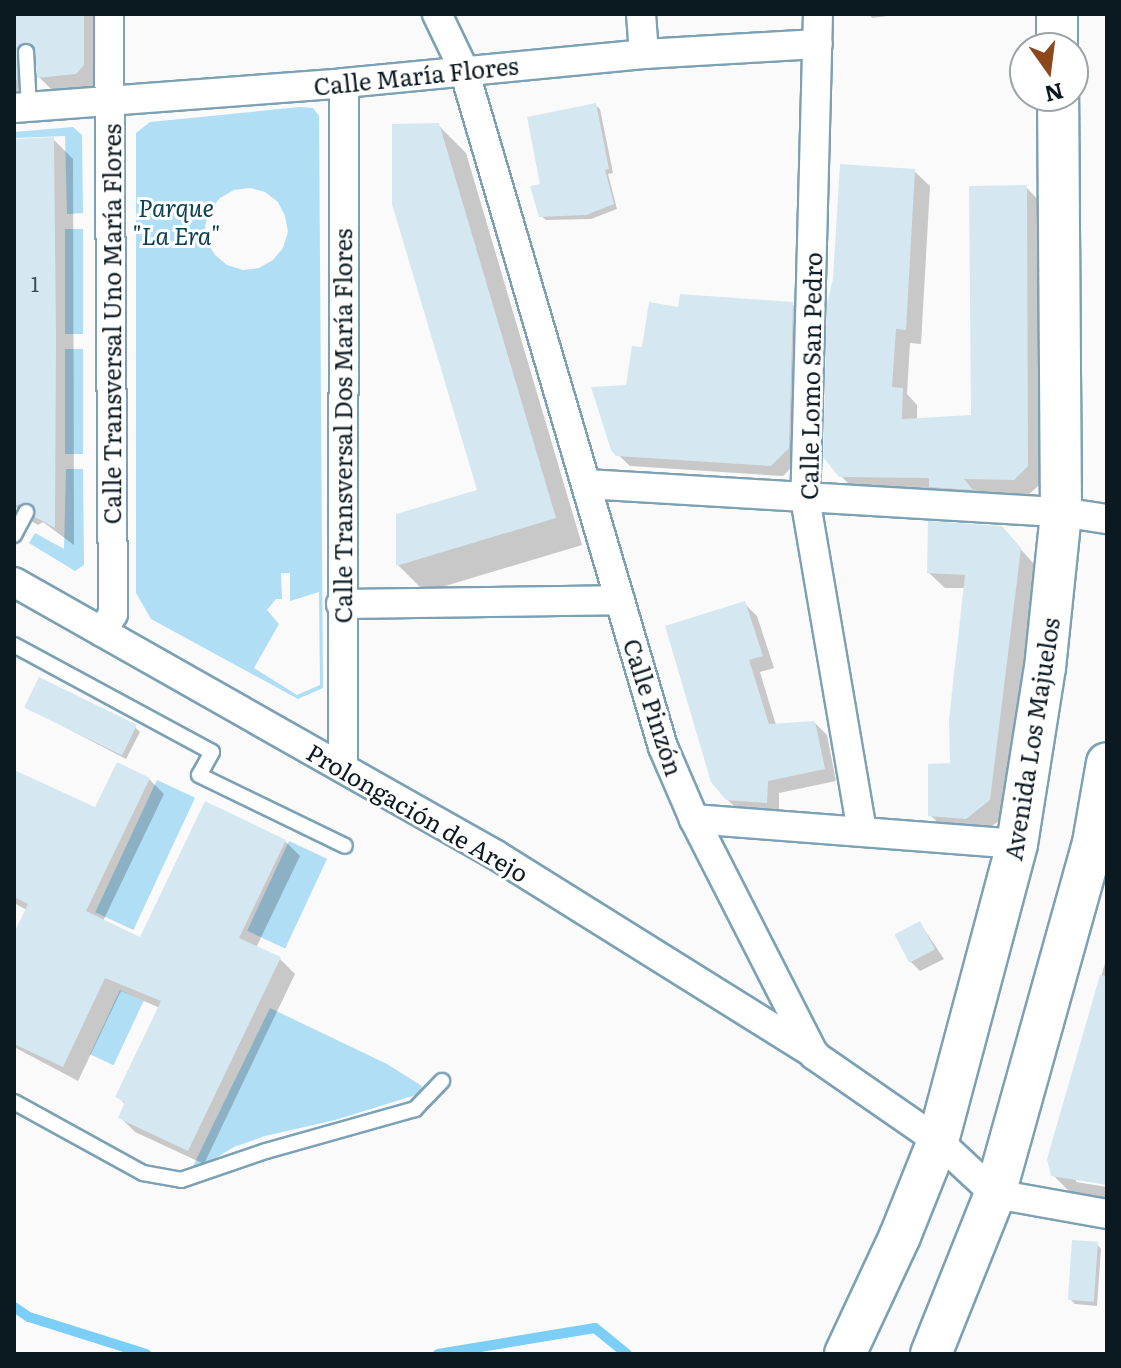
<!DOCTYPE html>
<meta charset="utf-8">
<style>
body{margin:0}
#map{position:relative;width:1121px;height:1368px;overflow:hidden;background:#fafafa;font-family:Literata,serif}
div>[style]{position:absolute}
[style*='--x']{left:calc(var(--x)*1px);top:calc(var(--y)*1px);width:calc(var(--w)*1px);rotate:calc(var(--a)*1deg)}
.green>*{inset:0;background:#b0def5;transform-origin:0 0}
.shadow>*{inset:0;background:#0003}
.stream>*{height:10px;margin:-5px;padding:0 5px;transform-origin:5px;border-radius:5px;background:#7bcef5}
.building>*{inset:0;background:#d5e8f2;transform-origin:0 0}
.roads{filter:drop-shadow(2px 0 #7ca1b4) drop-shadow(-2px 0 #7ca1b4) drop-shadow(0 2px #7ca1b4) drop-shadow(0 -2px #7ca1b4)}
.lane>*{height:14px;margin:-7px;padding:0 7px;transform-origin:7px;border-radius:7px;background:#fff}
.street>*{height:28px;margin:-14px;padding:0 14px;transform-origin:14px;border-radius:14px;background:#fff}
.secondary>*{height:40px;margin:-20px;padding:0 20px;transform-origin:20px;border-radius:20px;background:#fff}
span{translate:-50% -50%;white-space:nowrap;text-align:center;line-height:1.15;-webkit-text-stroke:6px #fff;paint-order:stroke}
.number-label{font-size:20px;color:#3e4d54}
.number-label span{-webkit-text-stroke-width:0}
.street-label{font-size:24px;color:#0b1920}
.park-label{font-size:24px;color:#0e4053;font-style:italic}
.frame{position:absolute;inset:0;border:16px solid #0b1920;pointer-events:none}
.north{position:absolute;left:1009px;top:32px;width:80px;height:80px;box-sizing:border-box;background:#fff;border:2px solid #9da3a6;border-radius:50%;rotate:166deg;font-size:22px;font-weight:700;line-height:32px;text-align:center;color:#0b1920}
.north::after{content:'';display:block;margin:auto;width:28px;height:36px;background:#8c481c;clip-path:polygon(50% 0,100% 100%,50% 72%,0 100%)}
</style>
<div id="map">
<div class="green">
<div style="clip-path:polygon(evenodd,300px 107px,313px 108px,319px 116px,323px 688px,298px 699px,151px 619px,136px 593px,136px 133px,150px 122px,300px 107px,250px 188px,265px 192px,278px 202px,285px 216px,288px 232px,283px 248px,273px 260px,259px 268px,243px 270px,227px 265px,215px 255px,207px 242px,205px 226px,210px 210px,220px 198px,234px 190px,250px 188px,300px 107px,281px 573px,290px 573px,290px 601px,319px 592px,320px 685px,297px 695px,254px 668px,279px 624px,267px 610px,276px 599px,282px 599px,281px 573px)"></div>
<div style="clip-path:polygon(73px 127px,82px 135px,83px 213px,67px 214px,65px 136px,14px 138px,14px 132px)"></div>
<div style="left:65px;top:229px;width:18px;height:105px"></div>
<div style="left:65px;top:349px;width:18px;height:105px"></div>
<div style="clip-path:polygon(66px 469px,83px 469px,84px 565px,75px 571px,29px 543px,35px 533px,64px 549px)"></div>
<div style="left:157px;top:780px;width:42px;height:146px;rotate:25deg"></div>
<div style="left:289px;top:841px;width:42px;height:99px;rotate:25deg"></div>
<div style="left:120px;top:990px;width:26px;height:71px;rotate:25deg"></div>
<div style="clip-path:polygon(270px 1008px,387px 1064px,422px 1086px,419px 1094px,335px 1120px,265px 1136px,234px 1147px,206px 1164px,192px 1168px)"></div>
</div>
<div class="shadow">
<div style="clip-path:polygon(14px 14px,100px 14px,101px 84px,94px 91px,57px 95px,39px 77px,38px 64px,33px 70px,34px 97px,14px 98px)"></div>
<div style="clip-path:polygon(869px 14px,904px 14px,872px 18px)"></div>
<div style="clip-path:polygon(595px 105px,600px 109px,613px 173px,608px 174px,617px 209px,591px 219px,546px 220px,541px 216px,542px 185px)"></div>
<div style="clip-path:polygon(438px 125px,466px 153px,582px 545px,425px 592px,398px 565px,479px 492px)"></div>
<div style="clip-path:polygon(53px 139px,73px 159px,74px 545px,43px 522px,38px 525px,29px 520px,14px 505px,14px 141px)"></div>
<div style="clip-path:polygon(914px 171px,930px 186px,921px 344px,910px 343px,907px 394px,917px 405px,917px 420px,973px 417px,1026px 187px,1041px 203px,1043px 482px,1029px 494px,856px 491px,840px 475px)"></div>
<div style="clip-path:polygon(792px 304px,803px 315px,800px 459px,783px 476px,630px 466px,612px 449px,628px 387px,643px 349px)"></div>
<div style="clip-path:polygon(1001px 528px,1035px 565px,1005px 816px,982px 834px,946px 830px,930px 815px,952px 765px,966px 588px,945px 588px,929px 573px)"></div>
<div style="clip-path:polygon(745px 604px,757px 616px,774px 668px,760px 672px,776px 725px,815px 723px,827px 735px,836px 781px,779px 793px,779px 815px,740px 812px,727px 799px)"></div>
<div style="clip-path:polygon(26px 707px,135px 727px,140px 732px,126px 759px)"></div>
<div style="clip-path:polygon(14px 772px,96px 810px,149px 779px,164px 794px,103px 921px,141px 940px,285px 841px,300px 856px,256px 948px,280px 959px,295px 974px,204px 1164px,135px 1132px,120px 1117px,126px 1105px,118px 1097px,160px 1008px,121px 991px,78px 1081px,14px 1047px,14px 937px,27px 910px,14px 903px)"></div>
<div style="clip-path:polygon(920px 923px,944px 959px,920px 971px,910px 961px)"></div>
<div style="clip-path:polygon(1107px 956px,1107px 1183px,1076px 1178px,1076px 1182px,1107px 1187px,1107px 1206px,1080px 1202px,1053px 1175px,1050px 1159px)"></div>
<div style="clip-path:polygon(1097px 1244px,1101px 1249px,1097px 1306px,1075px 1304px,1070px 1299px)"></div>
</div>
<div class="stream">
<div style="--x:14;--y:1307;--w:18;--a:34"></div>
<div style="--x:29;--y:1317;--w:123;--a:17.5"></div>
<div style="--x:438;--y:1354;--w:159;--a:-9.4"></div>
<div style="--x:595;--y:1328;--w:41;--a:39.1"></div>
</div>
<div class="building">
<div style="clip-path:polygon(14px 14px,84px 14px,84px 65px,76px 74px,37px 78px,35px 47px,25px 42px,17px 48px,17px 80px,14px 80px)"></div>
<div style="clip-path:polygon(596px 103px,609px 169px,605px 170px,614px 204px,586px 215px,539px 217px,530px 186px,540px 184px,527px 117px)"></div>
<div style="clip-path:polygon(439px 123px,556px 518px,396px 566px,396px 514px,477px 490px,392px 204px,392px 124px)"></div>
<div style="clip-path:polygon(54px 137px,56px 336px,55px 528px,35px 517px,31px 504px,14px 505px,14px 139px)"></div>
<div style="clip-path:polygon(840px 164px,915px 169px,906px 330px,896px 329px,892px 387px,903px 388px,902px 419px,971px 415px,969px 186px,1027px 185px,1028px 466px,1014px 480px,964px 479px,973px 490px,929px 487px,929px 478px,839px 477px,823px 457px,827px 304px,833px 279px)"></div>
<div style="clip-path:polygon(680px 294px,793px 302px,789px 448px,771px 466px,616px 456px,611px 450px,591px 387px,626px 385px,632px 346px,642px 347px,649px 302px,678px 307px)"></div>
<div style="clip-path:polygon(928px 521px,1002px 526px,1021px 548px,990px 800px,966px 819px,928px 816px,928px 764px,950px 763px,949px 719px,965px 575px,927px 573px)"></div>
<div style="clip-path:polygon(745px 601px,763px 656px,749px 660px,769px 724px,815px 721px,825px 769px,768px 781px,767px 803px,726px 800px,711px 782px,665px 626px)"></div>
<div style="left:39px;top:677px;width:109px;height:34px;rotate:26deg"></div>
<div style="clip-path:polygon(117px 762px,150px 778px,86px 911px,140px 937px,205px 801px,286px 840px,239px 938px,281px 957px,188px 1151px,118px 1118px,125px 1102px,115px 1097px,161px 1001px,105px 978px,63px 1067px,14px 1044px,14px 933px,28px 904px,14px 897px,14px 770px,95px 807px)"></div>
<div style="left:920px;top:921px;width:32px;height:29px;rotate:62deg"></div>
<div style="clip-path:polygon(1100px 975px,1107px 976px,1107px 1185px,1051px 1176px,1047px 1159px)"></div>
<div style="left:1072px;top:1240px;width:26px;height:60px;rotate:4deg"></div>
</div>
<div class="roads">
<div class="lane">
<div style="--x:26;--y:52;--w:55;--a:86.9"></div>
<div style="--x:14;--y:535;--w:26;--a:-62"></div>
<div style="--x:14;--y:645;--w:225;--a:28.4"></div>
<div style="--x:212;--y:752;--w:26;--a:119"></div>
<div style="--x:199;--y:775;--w:162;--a:25.9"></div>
<div style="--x:14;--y:1102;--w:147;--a:28.8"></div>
<div style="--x:143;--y:1173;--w:39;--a:10"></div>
<div style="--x:181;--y:1180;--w:90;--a:-18.8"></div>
<div style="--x:266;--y:1151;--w:155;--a:-15.7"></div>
<div style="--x:415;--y:1109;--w:39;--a:-46"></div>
</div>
<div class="street">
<div style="--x:437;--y:14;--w:62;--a:64.3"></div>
<div style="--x:464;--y:70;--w:706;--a:73.62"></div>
<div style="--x:663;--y:747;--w:78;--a:66.7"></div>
<div style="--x:694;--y:819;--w:265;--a:63"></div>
<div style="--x:814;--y:1055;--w:151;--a:34.7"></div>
<div style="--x:938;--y:1141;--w:78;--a:42.9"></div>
<div style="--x:995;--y:1194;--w:114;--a:10.1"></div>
<div style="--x:641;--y:14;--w:40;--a:85.7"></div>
<div style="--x:818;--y:14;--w:484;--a:91.5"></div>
<div style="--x:805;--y:498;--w:337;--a:80.3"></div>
<div style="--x:14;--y:108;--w:331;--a:-4.3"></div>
<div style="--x:344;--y:83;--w:301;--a:-5.5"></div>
<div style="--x:644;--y:54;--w:174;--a:-3.3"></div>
<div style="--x:586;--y:484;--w:476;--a:3.4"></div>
<div style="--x:1061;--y:512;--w:47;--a:8.7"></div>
<div style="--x:14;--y:582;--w:554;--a:29.53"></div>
<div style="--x:496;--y:855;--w:375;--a:32"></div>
<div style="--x:341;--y:604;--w:279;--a:-0.8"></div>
<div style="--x:102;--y:632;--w:21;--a:-59"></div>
<div style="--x:113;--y:614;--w:600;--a:-90.38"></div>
<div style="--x:343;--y:768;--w:685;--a:-89.92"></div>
<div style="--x:694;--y:819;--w:324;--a:4.4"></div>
</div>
<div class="secondary">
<div style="--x:1057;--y:14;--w:34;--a:90"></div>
<div style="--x:845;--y:1354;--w:130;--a:-65"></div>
<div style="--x:900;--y:1236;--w:102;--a:-68.2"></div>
<div style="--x:938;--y:1141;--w:307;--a:-75.1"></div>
<div style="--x:1017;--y:844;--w:178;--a:-81"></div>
<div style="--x:1045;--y:668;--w:157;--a:-84.1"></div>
<div style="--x:1061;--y:512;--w:416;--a:-90.4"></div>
<div style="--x:931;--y:1354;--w:172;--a:-68.2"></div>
<div style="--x:995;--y:1194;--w:364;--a:-74.4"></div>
<div style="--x:1093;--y:843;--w:81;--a:-80.1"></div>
</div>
</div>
<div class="number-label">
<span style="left:35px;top:283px">1</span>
</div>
<div class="street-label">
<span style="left:416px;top:75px;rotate:-6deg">Calle María Flores</span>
<span style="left:111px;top:324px;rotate:-90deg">Calle Transversal Uno María Flores</span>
<span style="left:810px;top:376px;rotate:-89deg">Calle Lomo San Pedro</span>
<span style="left:342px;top:426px;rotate:-90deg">Calle Transversal Dos María Flores</span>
<span style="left:654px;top:707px;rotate:72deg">Calle Pinzón</span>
<span style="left:1031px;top:739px;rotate:-81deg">Avenida Los Majuelos</span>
<span style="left:418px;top:812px;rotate:30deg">Prolongación de Arejo</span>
</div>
<div class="park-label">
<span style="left:176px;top:221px">Parque<br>"La Era"</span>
</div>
<div class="frame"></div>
<div class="north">N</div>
</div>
